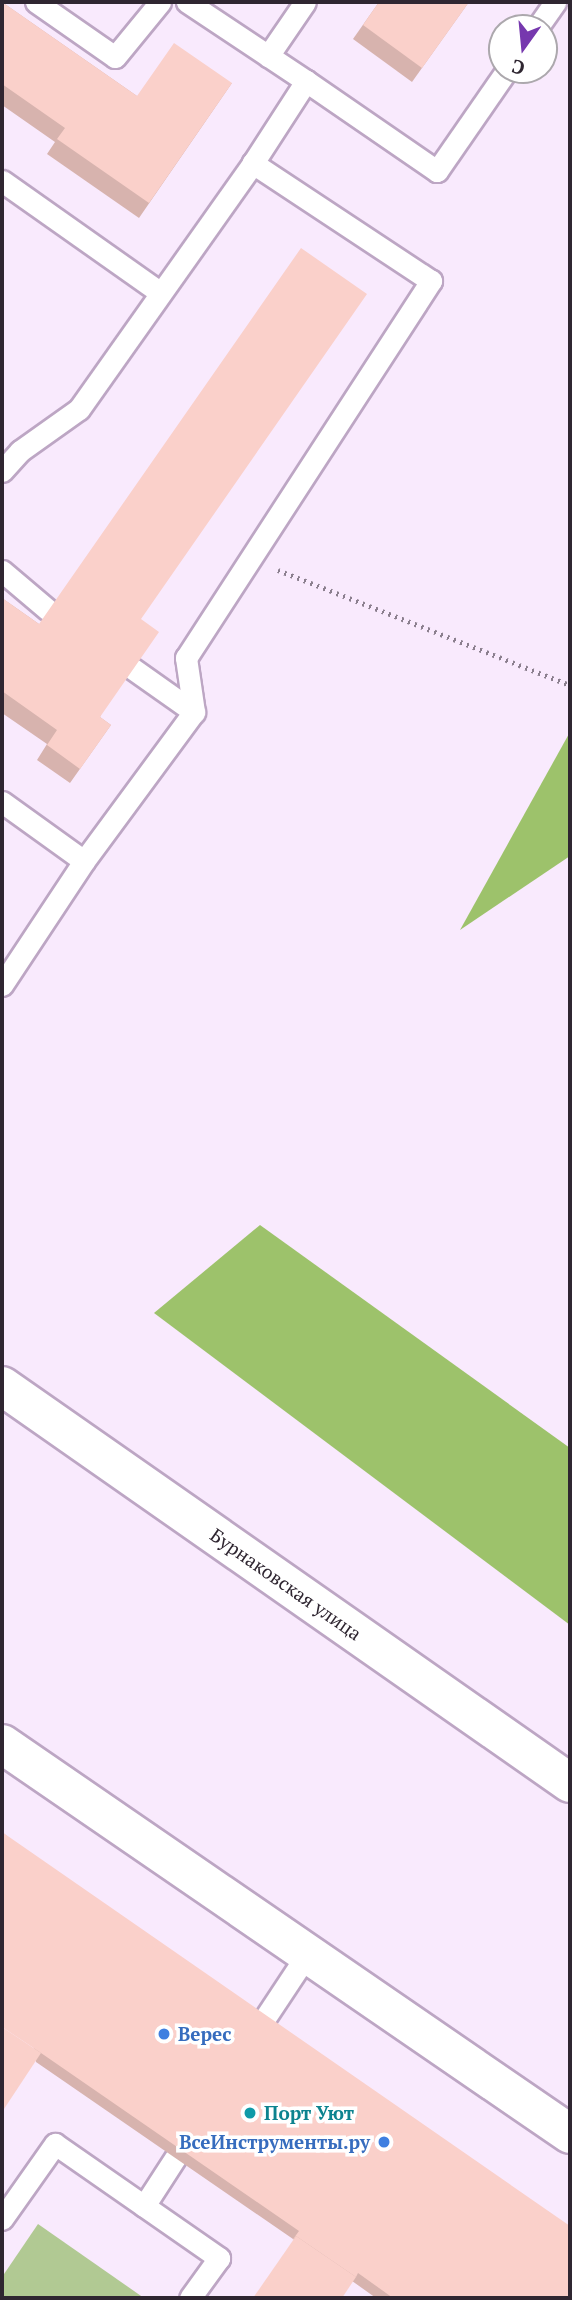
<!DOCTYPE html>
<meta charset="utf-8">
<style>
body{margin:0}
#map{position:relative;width:572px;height:2300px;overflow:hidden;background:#f9eafd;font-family:"PT Serif",serif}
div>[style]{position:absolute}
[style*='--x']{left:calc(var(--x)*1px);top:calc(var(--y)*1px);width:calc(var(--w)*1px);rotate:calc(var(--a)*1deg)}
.green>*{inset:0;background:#b1c993}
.forest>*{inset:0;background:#9dc26b}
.path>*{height:4.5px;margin-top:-2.25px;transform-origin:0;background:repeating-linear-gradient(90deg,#8b7f8e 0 2px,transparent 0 7px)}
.roads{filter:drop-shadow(2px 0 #bda6c4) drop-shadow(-2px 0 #bda6c4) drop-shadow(0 2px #bda6c4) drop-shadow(0 -2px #bda6c4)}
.lane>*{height:21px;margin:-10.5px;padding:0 10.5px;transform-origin:10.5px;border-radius:10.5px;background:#fff}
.street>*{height:38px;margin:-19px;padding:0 19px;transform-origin:19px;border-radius:19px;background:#fff}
.secondary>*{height:38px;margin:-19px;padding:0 19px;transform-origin:19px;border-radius:19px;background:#fff}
.wall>*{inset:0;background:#d7b3ae}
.building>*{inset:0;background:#fad0ca}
.dots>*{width:19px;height:19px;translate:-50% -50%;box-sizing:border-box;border:4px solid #fff;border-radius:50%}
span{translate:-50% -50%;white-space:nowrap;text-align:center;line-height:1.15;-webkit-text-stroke:7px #fff;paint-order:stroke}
.street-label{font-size:19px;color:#2f2631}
.shop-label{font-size:19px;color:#366cbe;font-weight:700}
.left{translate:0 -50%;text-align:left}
.right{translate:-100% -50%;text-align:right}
.culture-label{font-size:19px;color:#0d838f;font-weight:700}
.frame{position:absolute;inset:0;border:4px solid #2f2631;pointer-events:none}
.north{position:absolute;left:488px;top:14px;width:70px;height:70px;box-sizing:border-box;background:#fff;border:2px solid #aca8ad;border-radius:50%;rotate:195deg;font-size:19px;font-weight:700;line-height:28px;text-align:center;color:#2f2631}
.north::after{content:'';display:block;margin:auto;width:24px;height:32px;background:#7638ae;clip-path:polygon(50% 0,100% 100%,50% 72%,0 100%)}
</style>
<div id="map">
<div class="green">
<div style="clip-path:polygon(38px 2224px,144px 2298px,2px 2298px,2px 2277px)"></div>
</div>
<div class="forest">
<div style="clip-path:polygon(570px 732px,570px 856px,460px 930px)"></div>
<div style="clip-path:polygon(260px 1225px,570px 1448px,570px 1625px,154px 1313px)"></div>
</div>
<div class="path">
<div style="--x:278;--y:570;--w:314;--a:21.5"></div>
</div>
<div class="roads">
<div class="lane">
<div style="--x:36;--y:2;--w:96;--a:34.8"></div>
<div style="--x:115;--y:57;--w:71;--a:-50.7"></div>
<div style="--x:537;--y:28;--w:32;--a:-55"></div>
<div style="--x:268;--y:56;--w:65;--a:-55.6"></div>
<div style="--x:306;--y:81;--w:159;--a:34.5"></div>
<div style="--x:437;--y:171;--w:123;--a:-55.3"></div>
<div style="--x:2;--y:181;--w:194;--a:35.2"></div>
<div style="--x:2;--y:471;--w:27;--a:-48"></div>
<div style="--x:20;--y:451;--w:72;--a:-35.4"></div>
<div style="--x:79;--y:409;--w:301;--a:-54.7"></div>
<div style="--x:253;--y:163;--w:98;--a:-57.1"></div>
<div style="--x:306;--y:81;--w:143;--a:-146.4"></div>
<div style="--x:2;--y:571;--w:60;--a:40.3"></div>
<div style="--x:133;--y:669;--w:75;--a:35.2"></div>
<div style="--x:2;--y:802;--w:101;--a:35.7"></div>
<div style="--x:2;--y:985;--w:149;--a:-56.5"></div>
<div style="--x:84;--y:861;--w:185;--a:-53.6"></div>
<div style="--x:194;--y:712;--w:55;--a:-98.4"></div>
<div style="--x:186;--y:658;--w:450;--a:-57"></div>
<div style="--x:431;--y:281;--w:214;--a:-146.5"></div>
<div style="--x:261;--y:2024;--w:85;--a:-56.5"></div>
<div style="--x:144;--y:2206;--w:57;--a:-57.1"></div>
<div style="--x:2;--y:2219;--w:92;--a:-54.8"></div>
<div style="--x:55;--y:2144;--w:200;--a:34.8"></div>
<div style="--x:219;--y:2258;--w:49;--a:125.9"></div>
</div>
<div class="street">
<div style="--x:2;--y:1744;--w:689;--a:34.47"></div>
</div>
<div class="secondary">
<div style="--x:2;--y:1386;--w:693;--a:34.95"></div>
</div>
</div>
<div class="wall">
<div style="clip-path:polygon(2px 2px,137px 96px,232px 83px,139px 218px,47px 154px,55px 142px,2px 105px)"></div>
<div style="clip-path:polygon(379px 2px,469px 2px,412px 82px,353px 39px)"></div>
<div style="clip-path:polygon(2px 598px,39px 624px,141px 619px,100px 717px,111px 725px,70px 783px,37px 760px,47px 744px,2px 713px)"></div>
<div style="clip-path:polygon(2px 1832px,570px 2298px,376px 2298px,293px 2239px,36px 2062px)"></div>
</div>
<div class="building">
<div style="clip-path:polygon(2px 2px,137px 96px,174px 43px,232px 83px,149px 203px,57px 139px,65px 128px,2px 84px)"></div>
<div style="clip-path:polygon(379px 2px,469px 2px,422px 68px,363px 25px)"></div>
<div style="clip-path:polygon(301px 248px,367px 294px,141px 619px,159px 632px,100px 717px,111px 725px,80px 769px,47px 745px,57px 730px,2px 691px,2px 598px,39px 624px)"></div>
<div style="clip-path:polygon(2px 1832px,570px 2226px,570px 2298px,393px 2298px,358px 2273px,356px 2277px,296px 2236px,291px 2242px,299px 2231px,41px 2053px,2px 2027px)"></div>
<div style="clip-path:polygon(2px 2027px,41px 2053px,2px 2112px)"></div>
<div style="clip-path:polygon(296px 2236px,356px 2277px,342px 2298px,253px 2298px)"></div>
</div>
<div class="dots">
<div style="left:164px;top:2034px;background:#3f7fe0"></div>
<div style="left:250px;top:2113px;background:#0f9aa8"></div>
<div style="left:384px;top:2142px;background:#3f7fe0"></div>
</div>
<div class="street-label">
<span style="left:286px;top:1584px;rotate:35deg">Бурнаковская улица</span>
</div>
<div class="shop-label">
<span class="left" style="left:178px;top:2034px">Верес</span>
<span class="right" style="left:370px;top:2142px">ВсеИнструменты.ру</span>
</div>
<div class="culture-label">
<span class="left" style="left:264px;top:2113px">Порт Уют</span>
</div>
<div class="frame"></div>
<div class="north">С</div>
</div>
